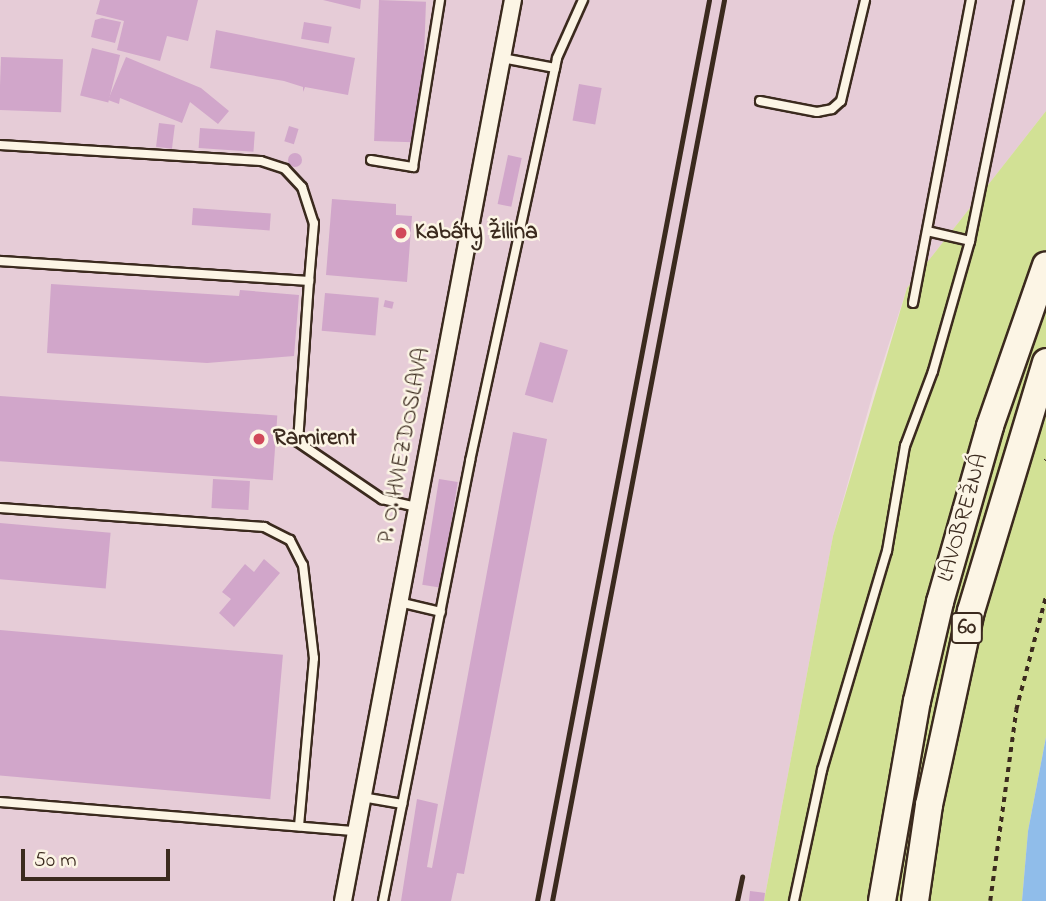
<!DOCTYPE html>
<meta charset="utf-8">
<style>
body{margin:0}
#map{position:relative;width:1046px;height:901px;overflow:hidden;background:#efdddd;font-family:"Indie Flower",sans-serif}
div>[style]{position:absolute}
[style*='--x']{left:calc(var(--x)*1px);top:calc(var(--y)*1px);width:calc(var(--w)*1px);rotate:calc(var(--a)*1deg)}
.built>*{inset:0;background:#e6ccd7}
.green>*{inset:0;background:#d2e195}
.water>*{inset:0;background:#90bdea}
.building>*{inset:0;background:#d1a6ca;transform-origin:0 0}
.round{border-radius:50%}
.path>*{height:3.5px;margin-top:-1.75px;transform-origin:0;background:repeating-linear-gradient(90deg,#3b2a1e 0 5px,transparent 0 10px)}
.roads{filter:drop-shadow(2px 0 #3b2a1e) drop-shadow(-2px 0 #3b2a1e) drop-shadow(0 2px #3b2a1e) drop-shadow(0 -2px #3b2a1e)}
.service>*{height:8px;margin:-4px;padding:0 4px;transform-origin:4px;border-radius:4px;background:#fcf5e5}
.minor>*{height:16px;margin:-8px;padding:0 8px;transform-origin:8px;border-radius:8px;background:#fcf5e5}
.primary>*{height:26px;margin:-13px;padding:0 13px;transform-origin:13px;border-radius:13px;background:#fcf5e5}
.rail>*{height:5px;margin:-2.5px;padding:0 2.5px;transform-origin:2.5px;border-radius:2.5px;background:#3b2a1e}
.dots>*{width:19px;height:19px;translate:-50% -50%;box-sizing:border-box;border:4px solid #fcf5e5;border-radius:50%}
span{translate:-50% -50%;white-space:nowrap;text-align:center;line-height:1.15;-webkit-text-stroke:5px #fcf5e5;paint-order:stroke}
.shield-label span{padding:2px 5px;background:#fcf5e5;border:2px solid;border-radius:5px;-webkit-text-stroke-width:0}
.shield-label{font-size:21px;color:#3b2a1e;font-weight:700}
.poi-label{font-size:23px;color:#3b2a1e;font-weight:700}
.left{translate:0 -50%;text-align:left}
.street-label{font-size:23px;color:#3b2a1e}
.scale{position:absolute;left:21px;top:849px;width:149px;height:32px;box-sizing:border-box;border:4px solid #3b2a1e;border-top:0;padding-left:9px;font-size:21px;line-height:24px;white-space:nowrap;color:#3b2a1e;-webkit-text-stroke:5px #fcf5e5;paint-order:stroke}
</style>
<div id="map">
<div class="built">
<div style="clip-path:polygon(0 0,1046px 0,1046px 111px,907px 288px,873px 393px,833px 536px,764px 901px,0 901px)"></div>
</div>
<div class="green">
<div style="clip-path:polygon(1046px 111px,1046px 737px,1028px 831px,1022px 901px,764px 901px,833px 536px,907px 288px)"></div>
</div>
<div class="water">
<div style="clip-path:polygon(1046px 737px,1046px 901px,1022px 901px,1028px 831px)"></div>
</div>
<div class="building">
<div style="clip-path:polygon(100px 0,198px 0,188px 41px,167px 36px,160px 61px,117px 50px,124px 21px,96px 14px)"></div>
<div style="clip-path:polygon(323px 0,361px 0,360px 9px)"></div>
<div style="left:379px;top:0;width:47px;height:141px;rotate:2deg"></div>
<div style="clip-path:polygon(102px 18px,121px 22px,115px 43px,91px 37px,95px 20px)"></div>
<div style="left:304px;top:22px;width:28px;height:17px;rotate:10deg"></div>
<div style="clip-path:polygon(216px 30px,355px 58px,348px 95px,305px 87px,303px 92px,303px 87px,284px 81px,210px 68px)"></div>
<div style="left:92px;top:48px;width:29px;height:49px;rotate:14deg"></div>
<div style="left:1px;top:57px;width:62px;height:53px;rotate:2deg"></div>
<div style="clip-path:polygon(126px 57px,201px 88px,229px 111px,218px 124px,190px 102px,182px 123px,120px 98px,119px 104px,108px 100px)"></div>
<div style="left:579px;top:84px;width:23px;height:37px;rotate:10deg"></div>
<div style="left:159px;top:123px;width:16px;height:24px;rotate:7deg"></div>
<div style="left:289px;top:126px;width:10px;height:16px;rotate:17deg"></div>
<div style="left:200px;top:128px;width:55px;height:20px;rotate:4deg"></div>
<div class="round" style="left:288px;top:153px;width:14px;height:14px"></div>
<div style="left:508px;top:155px;width:14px;height:50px;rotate:12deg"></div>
<div style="clip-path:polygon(332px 199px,396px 204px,396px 215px,412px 216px,407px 282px,326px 275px)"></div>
<div style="left:193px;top:208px;width:78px;height:17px;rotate:4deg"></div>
<div style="clip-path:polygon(51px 284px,239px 296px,240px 290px,299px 295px,294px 356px,207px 363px,47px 353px)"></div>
<div style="left:325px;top:293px;width:54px;height:38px;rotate:5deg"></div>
<div style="left:385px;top:300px;width:9px;height:7px;rotate:13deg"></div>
<div style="left:540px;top:342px;width:29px;height:55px;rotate:16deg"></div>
<div style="left:0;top:396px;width:278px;height:65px;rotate:4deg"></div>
<div style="clip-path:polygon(513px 432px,547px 439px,464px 874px,457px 873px,451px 901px,401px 901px,417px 799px,438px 804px,427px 867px,432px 868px)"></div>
<div style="left:213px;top:479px;width:37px;height:29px;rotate:3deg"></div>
<div style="left:439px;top:479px;width:19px;height:107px;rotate:9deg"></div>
<div style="left:0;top:523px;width:111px;height:56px;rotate:5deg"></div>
<div style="clip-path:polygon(264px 559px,280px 573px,234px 627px,219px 613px,231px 599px,222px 592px,245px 564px,254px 572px)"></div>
<div style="left:0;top:630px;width:284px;height:145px;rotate:5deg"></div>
<div style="clip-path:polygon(750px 891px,765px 893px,764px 901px,749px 901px)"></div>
</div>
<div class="path">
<div style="--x:1045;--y:461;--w:1;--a:-45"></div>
<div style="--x:990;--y:901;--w:193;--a:-82.2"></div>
<div style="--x:1016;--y:710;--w:118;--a:-75.3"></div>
</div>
<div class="roads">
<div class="service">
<div style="--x:502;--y:58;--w:54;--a:10.7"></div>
<div style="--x:760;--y:101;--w:58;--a:10.9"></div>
<div style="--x:817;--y:112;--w:15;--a:-11"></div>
<div style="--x:832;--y:109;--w:12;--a:-42"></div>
<div style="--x:841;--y:101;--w:104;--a:-76.6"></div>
<div style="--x:0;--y:145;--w:261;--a:3.5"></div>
<div style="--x:261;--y:161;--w:25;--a:18"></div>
<div style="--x:285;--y:169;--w:25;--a:47"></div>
<div style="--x:302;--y:187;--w:38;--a:72"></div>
<div style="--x:314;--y:223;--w:58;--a:94.9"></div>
<div style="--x:371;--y:160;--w:43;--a:9.5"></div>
<div style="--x:413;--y:167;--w:169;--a:-80.8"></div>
<div style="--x:927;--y:231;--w:44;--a:13.1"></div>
<div style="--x:0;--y:261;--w:310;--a:3.7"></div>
<div style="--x:309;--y:281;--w:161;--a:93.9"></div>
<div style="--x:298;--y:442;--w:102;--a:34.2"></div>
<div style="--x:382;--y:499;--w:37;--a:13"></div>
<div style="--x:913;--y:303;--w:309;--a:-79.2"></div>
<div style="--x:0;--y:508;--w:265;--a:4.1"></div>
<div style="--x:264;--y:527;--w:29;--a:27"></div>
<div style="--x:290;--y:540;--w:28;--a:63"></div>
<div style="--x:303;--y:565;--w:94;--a:83.3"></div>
<div style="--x:314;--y:658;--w:169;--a:95.1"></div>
<div style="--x:399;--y:602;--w:43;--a:13.4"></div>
<div style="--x:362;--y:797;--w:41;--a:9.9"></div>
<div style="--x:0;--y:802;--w:357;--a:4.7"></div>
<div style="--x:383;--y:901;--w:449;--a:-78.8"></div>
<div style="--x:470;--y:461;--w:412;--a:-77.8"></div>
<div style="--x:557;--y:58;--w:64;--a:-65.9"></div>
<div style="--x:794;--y:901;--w:134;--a:-77.9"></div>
<div style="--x:822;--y:770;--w:228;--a:-73.5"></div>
<div style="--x:887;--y:551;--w:107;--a:-80.3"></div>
<div style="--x:905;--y:446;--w:80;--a:-69.5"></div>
<div style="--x:933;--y:371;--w:135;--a:-74.1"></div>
<div style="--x:970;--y:241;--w:246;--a:-78.5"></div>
</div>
<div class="minor">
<div style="--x:343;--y:901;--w:917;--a:-79.32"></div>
</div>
<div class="primary">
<div style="--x:882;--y:901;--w:203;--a:-80.1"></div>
<div style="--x:917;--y:701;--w:102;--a:-76.9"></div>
<div style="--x:940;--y:602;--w:183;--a:-74.1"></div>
<div style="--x:990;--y:426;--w:170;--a:-70.8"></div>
<div style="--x:915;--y:901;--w:97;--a:-81.7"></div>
<div style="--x:929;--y:805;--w:198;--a:-77.8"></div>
<div style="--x:971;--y:611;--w:260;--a:-73.2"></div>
</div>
</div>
<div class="rail">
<div style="--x:537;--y:901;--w:917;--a:-79.19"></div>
<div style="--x:552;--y:901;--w:917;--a:-79.19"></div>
<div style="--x:737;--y:901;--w:25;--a:-78"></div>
</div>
<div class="dots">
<div style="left:401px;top:233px;background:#d1495b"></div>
<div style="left:259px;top:439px;background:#d1495b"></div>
</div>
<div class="shield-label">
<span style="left:967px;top:628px">60</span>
</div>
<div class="poi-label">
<span class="left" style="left:415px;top:233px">Kabáty Žilina</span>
<span class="left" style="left:273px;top:439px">Ramirent</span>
</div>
<div class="street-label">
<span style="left:405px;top:446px;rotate:-79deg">P. O. HVIEZDOSLAVA</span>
<span style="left:964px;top:518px;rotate:-74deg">ĽAVOBREŽNÁ</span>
</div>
<div class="scale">50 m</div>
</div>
